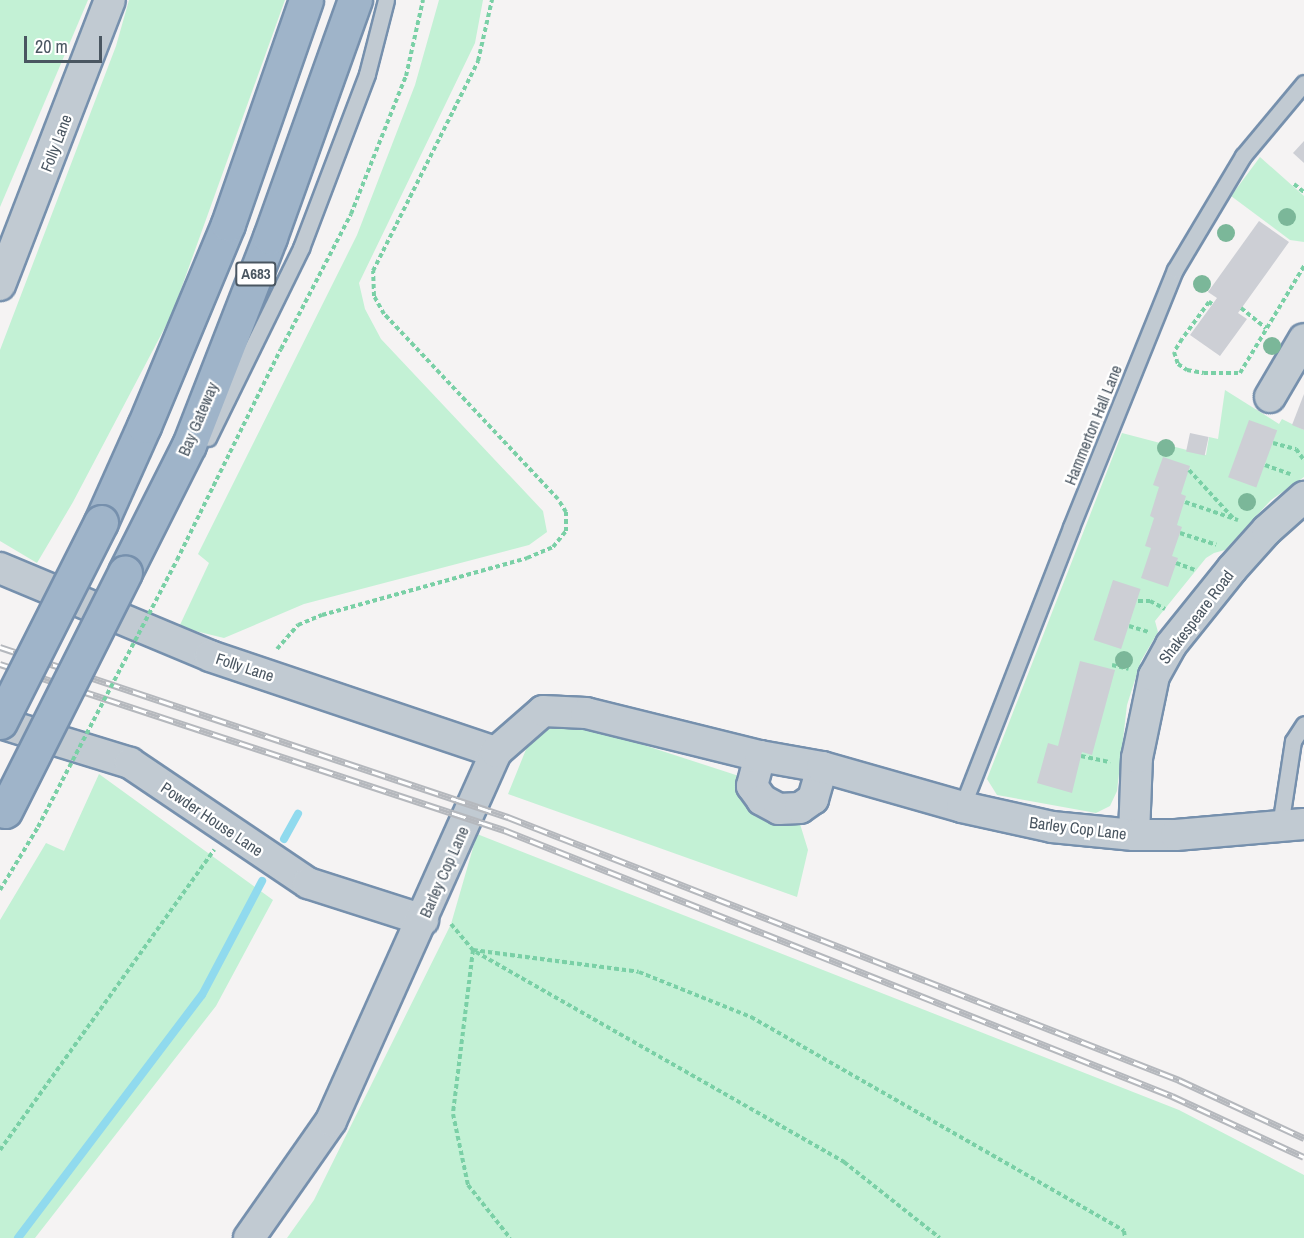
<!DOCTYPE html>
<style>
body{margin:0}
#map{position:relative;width:1304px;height:1238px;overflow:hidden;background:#f5f3f3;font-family:"Archivo Narrow",sans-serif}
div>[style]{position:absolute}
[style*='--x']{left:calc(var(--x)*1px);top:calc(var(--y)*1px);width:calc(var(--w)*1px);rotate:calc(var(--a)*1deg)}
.green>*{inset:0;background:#c3f1d5}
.stream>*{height:8px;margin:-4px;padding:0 4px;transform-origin:4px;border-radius:4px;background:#90daee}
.building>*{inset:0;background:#cdcfd5;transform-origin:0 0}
.path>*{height:4px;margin-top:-2px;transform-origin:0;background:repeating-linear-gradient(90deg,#7ad0a6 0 4.5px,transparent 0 7.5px)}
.roads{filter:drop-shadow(2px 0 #7690ad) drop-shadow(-2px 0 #7690ad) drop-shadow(0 2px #7690ad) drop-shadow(0 -2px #7690ad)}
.service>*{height:15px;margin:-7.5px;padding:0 7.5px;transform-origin:7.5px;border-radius:7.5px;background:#c1cad2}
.minor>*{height:30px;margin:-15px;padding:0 15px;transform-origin:15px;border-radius:15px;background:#c1cad2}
.trunk>*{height:33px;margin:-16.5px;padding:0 16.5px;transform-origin:16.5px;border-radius:16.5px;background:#9fb4c9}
.rail>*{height:7px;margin-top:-3.5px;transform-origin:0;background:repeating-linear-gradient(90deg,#fff 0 14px,#b5b8bd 0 28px);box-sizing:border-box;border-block:2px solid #b5b8bd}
.path-bridge>*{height:4px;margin-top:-2px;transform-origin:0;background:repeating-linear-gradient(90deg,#7ad0a6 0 4.5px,transparent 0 7.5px)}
.bridges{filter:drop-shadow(2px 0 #7690ad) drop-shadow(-2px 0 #7690ad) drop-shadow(0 2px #7690ad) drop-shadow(0 -2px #7690ad)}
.trunk-bridge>*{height:33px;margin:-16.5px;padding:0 16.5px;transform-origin:16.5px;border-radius:16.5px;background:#9fb4c9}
.trees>*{width:18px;height:18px;margin:-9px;border-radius:50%;background:#7bb799}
span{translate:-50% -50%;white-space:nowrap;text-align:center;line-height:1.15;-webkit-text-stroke:4.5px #fff;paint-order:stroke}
.shield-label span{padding:2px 4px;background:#fff;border:2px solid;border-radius:4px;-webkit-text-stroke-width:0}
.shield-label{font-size:15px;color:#4a5661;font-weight:700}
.street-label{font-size:16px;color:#4a5661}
.scale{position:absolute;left:24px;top:36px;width:78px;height:27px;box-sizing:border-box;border:3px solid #4a5661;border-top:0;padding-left:8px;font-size:18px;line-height:21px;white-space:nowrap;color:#4a5661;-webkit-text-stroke:4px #fff;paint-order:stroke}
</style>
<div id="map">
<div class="green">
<div style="clip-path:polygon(0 0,88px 0,0 207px)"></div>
<div style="clip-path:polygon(129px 0,285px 0,172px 314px,73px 502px,37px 563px,0 541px,0 350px,116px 46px)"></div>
<div style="clip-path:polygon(439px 0,483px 0,475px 43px,359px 283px,365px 309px,381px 339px,543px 511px,547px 532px,529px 545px,304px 604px,224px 638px,179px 627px,209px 563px,198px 554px,357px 235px,415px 85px)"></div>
<div style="clip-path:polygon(1260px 157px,1304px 196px,1304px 242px,1290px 240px,1231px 196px)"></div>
<div style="clip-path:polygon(1225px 390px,1279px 424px,1282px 419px,1304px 430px,1304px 477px,1271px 500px,1225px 550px,1214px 553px,1206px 558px,1155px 621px,1158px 632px,1141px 661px,1127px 705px,1117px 791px,1110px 806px,1096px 813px,997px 795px,987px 779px,1122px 433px,1206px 455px,1209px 437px,1218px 439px)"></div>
<div style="clip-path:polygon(559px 725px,582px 725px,739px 776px,741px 792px,772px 817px,800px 824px,808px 850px,797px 897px,508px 794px,529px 742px,541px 732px)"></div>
<div style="clip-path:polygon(99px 774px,273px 900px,216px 1006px,35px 1238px,0 1238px,0 920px,46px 843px,64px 851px)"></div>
<div style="clip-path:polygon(477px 834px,1179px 1110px,1304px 1175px,1304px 1238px,287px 1238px,314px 1200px,451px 924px)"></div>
</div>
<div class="stream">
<div style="--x:284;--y:839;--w:29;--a:-61"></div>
<div style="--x:18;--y:1238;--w:305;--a:-52.9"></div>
<div style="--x:202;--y:995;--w:129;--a:-62.2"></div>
</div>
<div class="building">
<div style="clip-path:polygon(1304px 141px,1304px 163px,1293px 153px)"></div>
<div style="clip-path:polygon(1259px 221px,1289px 242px,1238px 313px,1247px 319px,1220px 356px,1190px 335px,1217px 298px,1208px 292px)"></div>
<div style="clip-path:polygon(1304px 394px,1304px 430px,1292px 425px)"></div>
<div style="left:1249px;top:420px;width:30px;height:61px;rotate:20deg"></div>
<div style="left:1190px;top:433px;width:19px;height:19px;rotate:12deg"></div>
<div style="clip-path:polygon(1163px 457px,1190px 466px,1181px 494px,1186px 496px,1177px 525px,1182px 527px,1172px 556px,1178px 558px,1168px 587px,1141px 578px,1151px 548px,1145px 546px,1154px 518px,1150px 516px,1159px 487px,1153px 485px)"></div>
<div style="left:1113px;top:580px;width:29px;height:63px;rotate:18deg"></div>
<div style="clip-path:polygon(1080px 661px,1115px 670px,1092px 755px,1082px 752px,1072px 793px,1037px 783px,1048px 743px,1058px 746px)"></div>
</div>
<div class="path">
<div style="--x:1294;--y:184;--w:13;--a:39"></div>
<div style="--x:1212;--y:304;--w:4;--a:-146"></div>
<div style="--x:1209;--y:302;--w:46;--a:126.1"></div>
<div style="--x:1182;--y:339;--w:15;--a:122"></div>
<div style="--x:1174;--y:352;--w:13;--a:72"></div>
<div style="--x:1178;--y:364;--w:11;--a:34"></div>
<div style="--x:1187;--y:370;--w:17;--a:10"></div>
<div style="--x:1204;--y:373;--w:36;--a:0"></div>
<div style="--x:1240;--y:373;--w:125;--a:-59.1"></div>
<div style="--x:1241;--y:308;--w:32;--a:39"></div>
<div style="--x:1273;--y:443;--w:24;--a:15"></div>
<div style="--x:1296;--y:449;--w:14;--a:54"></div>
<div style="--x:1265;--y:465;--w:27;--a:20"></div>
<div style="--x:1189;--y:470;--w:65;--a:47.5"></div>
<div style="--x:1185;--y:502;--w:56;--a:18.8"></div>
<div style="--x:1180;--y:533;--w:38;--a:18"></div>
<div style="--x:177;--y:560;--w:235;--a:-63.8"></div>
<div style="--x:281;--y:349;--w:152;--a:-62.6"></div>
<div style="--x:351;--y:214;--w:149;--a:-68.3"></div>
<div style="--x:406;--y:76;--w:78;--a:-77.4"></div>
<div style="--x:1176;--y:563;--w:20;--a:20"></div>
<div style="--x:1138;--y:601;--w:12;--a:0"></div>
<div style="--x:1150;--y:601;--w:17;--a:28"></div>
<div style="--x:1129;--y:626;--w:21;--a:17"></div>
<div style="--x:277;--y:649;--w:32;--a:-49"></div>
<div style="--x:298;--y:625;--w:26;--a:-23"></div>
<div style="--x:322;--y:615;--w:213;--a:-15.5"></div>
<div style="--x:527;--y:558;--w:28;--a:-23"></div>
<div style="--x:553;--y:547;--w:21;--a:-51"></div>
<div style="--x:566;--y:531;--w:19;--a:-90"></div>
<div style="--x:566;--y:512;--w:15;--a:-122"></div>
<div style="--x:558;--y:499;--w:254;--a:-133.2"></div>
<div style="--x:384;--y:314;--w:21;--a:-119"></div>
<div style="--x:374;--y:296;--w:25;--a:-92"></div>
<div style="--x:373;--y:271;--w:235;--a:-63.4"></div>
<div style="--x:478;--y:61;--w:63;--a:-77.1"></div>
<div style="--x:1112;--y:665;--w:17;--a:13"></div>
<div style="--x:1081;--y:756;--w:30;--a:12"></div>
<div style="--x:0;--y:890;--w:74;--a:-58.9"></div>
<div style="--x:451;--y:924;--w:34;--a:50"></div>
<div style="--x:473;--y:950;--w:165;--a:97"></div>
<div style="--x:453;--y:1114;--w:73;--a:78.1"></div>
<div style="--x:468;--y:1185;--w:68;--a:51.6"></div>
<div style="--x:473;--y:950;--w:167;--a:7.5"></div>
<div style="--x:639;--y:972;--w:121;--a:21.9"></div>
<div style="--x:751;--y:1017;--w:430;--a:29.8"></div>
<div style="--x:1124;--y:1231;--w:7;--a:82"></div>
<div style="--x:476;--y:952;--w:424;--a:29.7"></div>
<div style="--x:844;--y:1162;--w:122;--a:38.4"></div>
<div style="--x:0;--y:1150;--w:369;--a:-54.5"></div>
</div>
<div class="roads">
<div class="service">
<div style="--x:208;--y:438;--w:212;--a:-63.9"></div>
<div style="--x:301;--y:248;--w:186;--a:-69.2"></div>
<div style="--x:367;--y:74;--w:76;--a:-75.6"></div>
<div style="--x:962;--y:807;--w:300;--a:-68.7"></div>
<div style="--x:1071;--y:527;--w:277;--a:-68"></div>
<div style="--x:1175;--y:270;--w:133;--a:-59.2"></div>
<div style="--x:1243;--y:156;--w:95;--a:-50.1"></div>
<div style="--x:1280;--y:826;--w:86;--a:-81.3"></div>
<div style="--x:1293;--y:741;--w:20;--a:-57"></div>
</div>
<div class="minor">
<div style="--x:0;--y:285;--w:305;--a:-68.9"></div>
<div style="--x:1270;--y:397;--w:67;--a:-59.6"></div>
<div style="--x:0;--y:568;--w:228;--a:22.7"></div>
<div style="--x:210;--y:656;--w:302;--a:18.6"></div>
<div style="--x:0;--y:723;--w:136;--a:17.1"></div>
<div style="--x:130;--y:763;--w:215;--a:34"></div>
<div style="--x:308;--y:883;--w:121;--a:17.8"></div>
<div style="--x:760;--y:756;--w:31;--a:105"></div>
<div style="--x:752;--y:786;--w:17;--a:54"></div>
<div style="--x:762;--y:800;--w:19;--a:28"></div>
<div style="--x:779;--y:809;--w:21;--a:-3"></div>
<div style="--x:800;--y:808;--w:16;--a:-35"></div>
<div style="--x:813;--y:799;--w:33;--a:-74"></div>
<div style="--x:1134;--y:835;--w:77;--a:-87.8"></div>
<div style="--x:1137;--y:758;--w:84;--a:-78.3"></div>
<div style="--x:1154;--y:676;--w:35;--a:-61"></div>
<div style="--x:1171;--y:645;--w:97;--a:-51.2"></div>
<div style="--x:1232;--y:569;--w:52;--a:-48.1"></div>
<div style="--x:1267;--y:530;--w:50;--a:-41.7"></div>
<div style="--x:249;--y:1238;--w:143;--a:-55"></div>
<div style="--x:331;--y:1121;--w:404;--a:-65.9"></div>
<div style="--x:496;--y:752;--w:62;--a:-41.1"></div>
<div style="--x:543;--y:711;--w:43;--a:2.7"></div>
<div style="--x:586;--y:713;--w:179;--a:13.9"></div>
<div style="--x:760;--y:756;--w:63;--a:10.1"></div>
<div style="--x:822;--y:767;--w:146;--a:15.9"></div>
<div style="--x:962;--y:807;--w:92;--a:12.5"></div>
<div style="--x:1052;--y:827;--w:82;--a:5.6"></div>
<div style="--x:1134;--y:835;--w:42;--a:0"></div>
<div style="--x:1176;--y:835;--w:128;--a:-4.9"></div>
</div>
<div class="trunk">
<div style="--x:101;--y:522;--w:105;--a:-65.9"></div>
<div style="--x:144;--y:426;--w:219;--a:-67.4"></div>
<div style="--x:228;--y:224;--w:237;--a:-70.8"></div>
<div style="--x:125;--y:572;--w:142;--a:-63.3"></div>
<div style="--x:189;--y:445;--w:223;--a:-68.7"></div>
<div style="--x:270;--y:237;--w:252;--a:-70.3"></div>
</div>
</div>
<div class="rail">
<div style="--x:0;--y:647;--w:536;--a:18.5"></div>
<div style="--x:508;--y:817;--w:721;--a:21.4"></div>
<div style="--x:1179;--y:1080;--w:138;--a:24.9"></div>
<div style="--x:0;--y:664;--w:531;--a:18.23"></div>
<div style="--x:504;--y:830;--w:719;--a:21.71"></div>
<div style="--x:1172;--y:1096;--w:145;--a:24.8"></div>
</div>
<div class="path-bridge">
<div style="--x:38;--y:827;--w:301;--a:-62.5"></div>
</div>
<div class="bridges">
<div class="trunk-bridge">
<div style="--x:0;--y:722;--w:224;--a:-63.2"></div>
<div style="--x:5;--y:811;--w:267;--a:-63.3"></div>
</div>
</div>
<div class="trees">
<div style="left:1287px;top:217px"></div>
<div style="left:1226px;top:233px"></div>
<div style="left:1202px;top:284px"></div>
<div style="left:1272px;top:346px"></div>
<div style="left:1166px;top:448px"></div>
<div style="left:1247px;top:502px"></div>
<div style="left:1124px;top:660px"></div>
</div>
<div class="shield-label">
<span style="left:256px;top:274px">A683</span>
</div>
<div class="street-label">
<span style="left:56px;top:143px;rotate:-69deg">Folly Lane</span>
<span style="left:198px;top:419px;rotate:-67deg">Bay Gateway</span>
<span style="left:1093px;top:425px;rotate:-68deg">Hammerton Hall Lane</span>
<span style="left:1196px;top:617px;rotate:-53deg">Shakespeare Road</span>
<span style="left:245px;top:667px;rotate:18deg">Folly Lane</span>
<span style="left:212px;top:819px;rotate:34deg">Powder House Lane</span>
<span style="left:1078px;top:828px;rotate:7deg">Barley Cop Lane</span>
<span style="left:444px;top:872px;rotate:-66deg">Barley Cop Lane</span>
</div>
<div class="scale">20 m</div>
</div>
